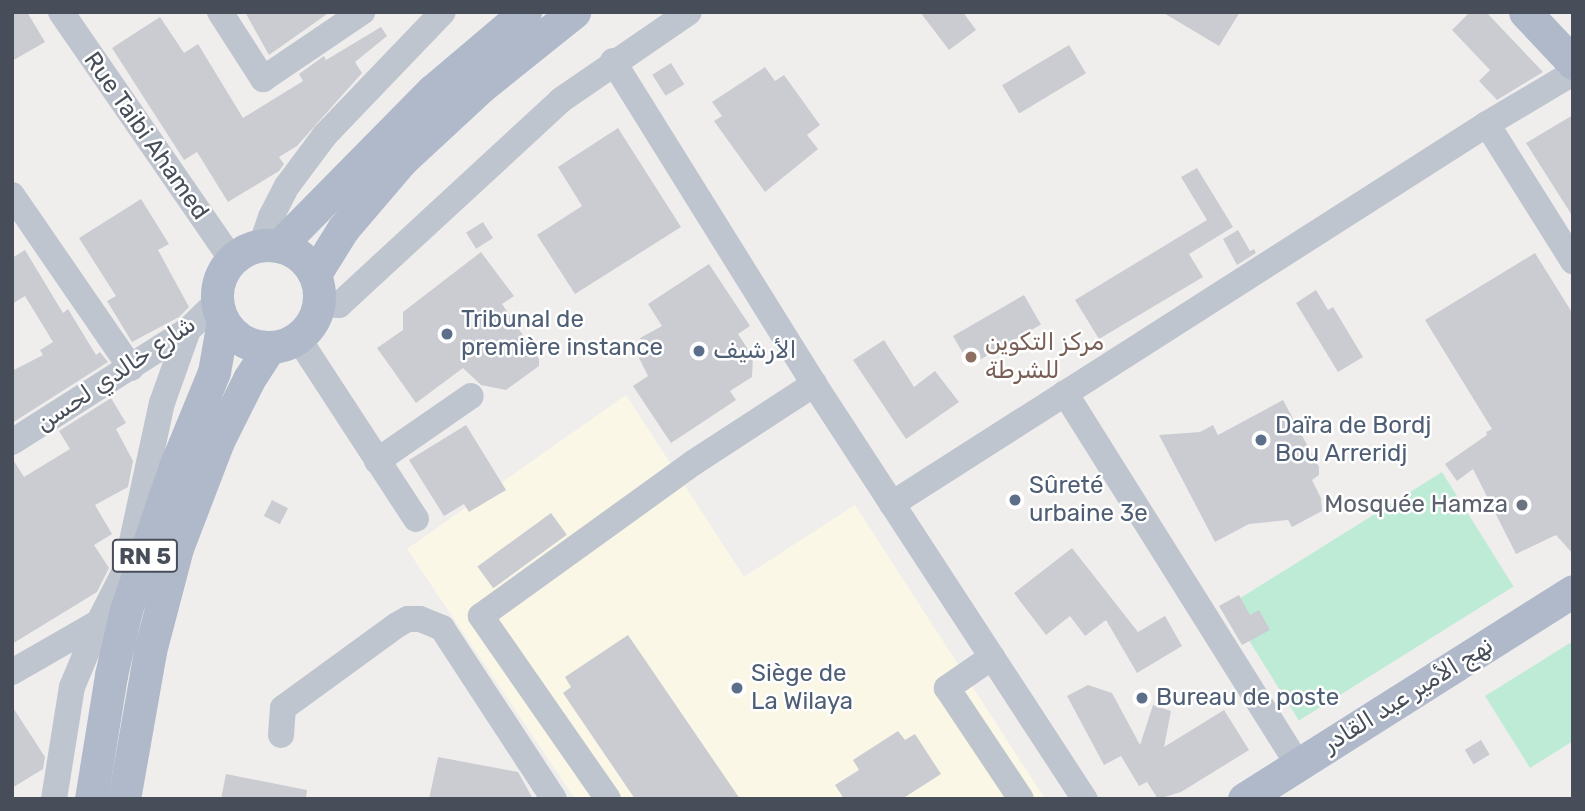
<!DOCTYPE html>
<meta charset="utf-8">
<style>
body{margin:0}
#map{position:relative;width:1585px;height:811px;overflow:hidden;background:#f0eeed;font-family:Rubik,"Noto Sans Arabic",sans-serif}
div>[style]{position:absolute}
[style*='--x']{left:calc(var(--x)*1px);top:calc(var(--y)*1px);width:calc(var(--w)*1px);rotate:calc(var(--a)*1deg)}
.commercial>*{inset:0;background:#faf7e7}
.green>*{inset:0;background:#beebd6;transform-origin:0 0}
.building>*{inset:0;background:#caccd2;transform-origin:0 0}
.minor>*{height:26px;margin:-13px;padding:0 13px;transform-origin:13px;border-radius:13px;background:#bfc5ce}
.major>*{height:33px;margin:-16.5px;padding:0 16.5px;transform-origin:16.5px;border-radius:16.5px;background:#afb9ca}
.major>.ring{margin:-16.5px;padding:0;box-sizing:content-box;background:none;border:33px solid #afb9ca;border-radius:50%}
.dots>*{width:19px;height:19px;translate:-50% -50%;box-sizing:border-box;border:4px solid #fff;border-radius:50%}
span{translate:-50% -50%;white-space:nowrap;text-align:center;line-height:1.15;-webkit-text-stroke:5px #fff;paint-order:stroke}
.shield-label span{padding:2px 5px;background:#fff;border:2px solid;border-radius:5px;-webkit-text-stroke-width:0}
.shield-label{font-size:23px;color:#474e59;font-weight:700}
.street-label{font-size:24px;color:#474e59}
.service-label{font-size:24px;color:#4e5e75}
.left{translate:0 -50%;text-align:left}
.education-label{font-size:24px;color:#785e54}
.worship-label{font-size:24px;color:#5b616d}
.right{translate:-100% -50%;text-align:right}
.frame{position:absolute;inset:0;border:14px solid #474e59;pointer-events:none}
</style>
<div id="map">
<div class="commercial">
<div style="clip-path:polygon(626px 395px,744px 577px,855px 505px,1045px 799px,575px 799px,407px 549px)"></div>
</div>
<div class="green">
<div style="left:1442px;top:472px;width:135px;height:253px;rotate:58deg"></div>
<div style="clip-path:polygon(1573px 641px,1573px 741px,1530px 768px,1485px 696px)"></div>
</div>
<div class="building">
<div style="clip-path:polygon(12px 12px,27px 12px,45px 42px,12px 61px)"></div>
<div style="clip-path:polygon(245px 12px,330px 12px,269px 55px)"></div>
<div style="clip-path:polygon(920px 12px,963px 12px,976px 30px,949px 50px)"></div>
<div style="clip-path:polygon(1162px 12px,1240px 12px,1219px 46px)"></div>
<div style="clip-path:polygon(1470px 12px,1486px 12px,1543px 72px,1497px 100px,1479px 81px,1490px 70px,1452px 30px)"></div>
<div style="clip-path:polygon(160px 17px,184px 53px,198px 44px,243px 118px,303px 81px,299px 74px,324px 56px,326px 60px,381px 27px,387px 36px,355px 62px,362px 73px,297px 146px,279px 157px,284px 164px,279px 171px,228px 202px,197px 152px,184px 160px,112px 48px)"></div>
<div style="left:1069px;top:45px;width:33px;height:78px;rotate:59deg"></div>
<div style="left:671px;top:63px;width:25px;height:22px;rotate:58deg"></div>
<div style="clip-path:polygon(765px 67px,775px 81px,784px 75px,820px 125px,807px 135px,818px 149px,765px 192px,714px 121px,722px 116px,712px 102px)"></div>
<div style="clip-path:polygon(1573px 115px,1573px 217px,1526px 143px)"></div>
<div style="clip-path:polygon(618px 128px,681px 227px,575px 294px,537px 235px,582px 206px,558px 167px)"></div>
<div style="clip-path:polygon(1197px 168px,1233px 227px,1189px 254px,1203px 277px,1099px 339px,1075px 300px,1207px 220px,1181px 177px)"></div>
<div style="clip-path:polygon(141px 199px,169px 244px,158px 250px,189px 307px,179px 317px,132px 342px,107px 301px,116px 296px,79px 238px)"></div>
<div style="left:483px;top:222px;width:19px;height:20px;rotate:58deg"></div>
<div style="clip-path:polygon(1238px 230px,1250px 251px,1254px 249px,1256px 253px,1237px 265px,1223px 239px)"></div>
<div style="clip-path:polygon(25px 250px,63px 313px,68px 309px,96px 355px,100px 352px,108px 362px,12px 423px,12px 371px,43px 355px,40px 350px,53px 342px,25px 296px,12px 304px,12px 258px)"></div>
<div style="clip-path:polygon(481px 252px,514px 296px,502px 304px,539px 359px,539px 366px,506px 390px,481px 385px,463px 368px,416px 403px,377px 348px,403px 330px,403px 312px)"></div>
<div style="clip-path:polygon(1535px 253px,1573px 314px,1573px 554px,1556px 535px,1516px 554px,1473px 469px,1457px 481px,1445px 464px,1487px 435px,1486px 432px,1492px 429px,1425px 320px)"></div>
<div style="clip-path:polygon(709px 264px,750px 326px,738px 334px,753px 357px,752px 377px,730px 391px,736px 400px,671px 443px,633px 386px,648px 376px,639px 358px,648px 353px,640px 338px,662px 326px,648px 304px)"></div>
<div style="clip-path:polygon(1316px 290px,1328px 310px,1333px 307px,1363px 357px,1338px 372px,1296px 303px)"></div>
<div style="left:1024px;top:295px;width:34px;height:82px;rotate:60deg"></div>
<div style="clip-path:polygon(884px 340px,914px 387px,935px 371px,959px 402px,906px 439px,853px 360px)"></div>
<div style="clip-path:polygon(111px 398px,126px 423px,116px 429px,133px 461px,128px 487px,95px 505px,112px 534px,94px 545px,109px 568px,97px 592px,12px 644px,12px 458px,24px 477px,70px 449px,59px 431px)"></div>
<div style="clip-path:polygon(1283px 400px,1319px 467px,1319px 475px,1312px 480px,1321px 498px,1322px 511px,1292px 527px,1288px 520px,1249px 524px,1215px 542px,1159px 435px,1200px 432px,1213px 425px,1218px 435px)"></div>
<div style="clip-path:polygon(466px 425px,506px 490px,469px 512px,464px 504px,444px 516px,409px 460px)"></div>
<div style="left:272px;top:500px;width:18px;height:18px;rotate:27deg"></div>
<div style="left:551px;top:513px;width:27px;height:91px;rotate:54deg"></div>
<div style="clip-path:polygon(1072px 548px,1138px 632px,1165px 616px,1182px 646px,1137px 673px,1106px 620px,1085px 636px,1070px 616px,1046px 635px,1014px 593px)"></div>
<div style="clip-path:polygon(1239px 595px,1250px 615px,1259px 610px,1270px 630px,1242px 645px,1219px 606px)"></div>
<div style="clip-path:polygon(628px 635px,740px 799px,635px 799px,563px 693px,571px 687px,565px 677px)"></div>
<div style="clip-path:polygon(1088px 685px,1112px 693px,1140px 745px,1153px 705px,1171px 711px,1164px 747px,1224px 710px,1249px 750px,1181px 792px,1158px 799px,1147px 782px,1139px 786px,1121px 756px,1104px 765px,1067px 696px)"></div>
<div style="clip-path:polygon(12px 706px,45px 757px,43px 769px,12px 788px)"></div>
<div style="clip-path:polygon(898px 731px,905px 740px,915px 734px,941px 774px,902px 799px,844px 799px,835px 785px,859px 770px,853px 760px)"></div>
<div style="left:1481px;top:740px;width:17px;height:19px;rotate:59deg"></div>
<div style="clip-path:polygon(438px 757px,518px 772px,533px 799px,429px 799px)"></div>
<div style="clip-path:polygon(226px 774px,307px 790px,306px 799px,221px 799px)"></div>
</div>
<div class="minor">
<div style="--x:61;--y:12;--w:301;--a:55.4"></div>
<div style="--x:220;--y:12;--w:80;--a:57.3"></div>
<div style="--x:263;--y:79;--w:120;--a:-34.1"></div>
<div style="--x:613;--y:61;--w:380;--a:58.1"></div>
<div style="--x:814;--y:384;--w:496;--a:56.9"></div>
<div style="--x:1487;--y:124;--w:162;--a:57.9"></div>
<div style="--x:12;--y:195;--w:210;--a:55.5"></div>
<div style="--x:261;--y:246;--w:31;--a:-71"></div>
<div style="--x:271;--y:217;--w:35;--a:-63"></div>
<div style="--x:287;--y:186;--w:64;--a:-53.3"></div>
<div style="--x:325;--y:135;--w:170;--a:-46.2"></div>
<div style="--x:319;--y:304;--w:20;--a:3"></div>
<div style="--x:339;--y:305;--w:302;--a:-42.7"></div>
<div style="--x:561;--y:100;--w:155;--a:-34.5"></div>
<div style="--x:298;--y:338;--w:216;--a:56.9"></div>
<div style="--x:1065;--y:393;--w:438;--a:57.9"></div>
<div style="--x:12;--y:442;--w:209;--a:-32.5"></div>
<div style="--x:188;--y:330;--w:40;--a:-44"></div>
<div style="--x:377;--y:461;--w:114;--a:-34.7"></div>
<div style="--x:892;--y:504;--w:706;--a:-32.56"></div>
<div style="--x:1487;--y:124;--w:100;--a:-30.7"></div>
<div style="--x:992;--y:657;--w:55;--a:145.4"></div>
<div style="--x:947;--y:688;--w:133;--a:56.3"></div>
<div style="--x:12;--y:672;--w:100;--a:-29.9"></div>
<div style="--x:281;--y:735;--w:27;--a:-86"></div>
<div style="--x:283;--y:708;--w:141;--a:-36.1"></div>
<div style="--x:397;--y:625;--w:13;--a:-29"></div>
<div style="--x:408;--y:619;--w:12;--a:0"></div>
<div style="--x:420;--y:619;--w:24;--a:22"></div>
<div style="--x:442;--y:628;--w:204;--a:56.8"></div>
<div style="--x:54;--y:799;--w:113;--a:-80.9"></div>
<div style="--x:72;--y:687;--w:70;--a:-67.4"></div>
<div style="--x:99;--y:622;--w:59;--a:-63"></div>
<div style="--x:126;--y:569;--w:170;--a:-77.8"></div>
<div style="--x:162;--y:403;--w:77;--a:-70.4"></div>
<div style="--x:608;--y:799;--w:223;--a:-124.8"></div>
<div style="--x:481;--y:616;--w:261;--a:-35.8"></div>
<div style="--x:693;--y:463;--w:145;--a:-33.1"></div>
</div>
<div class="major">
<div style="--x:1525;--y:12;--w:70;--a:46.7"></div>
<div class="ring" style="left:217px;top:245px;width:69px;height:69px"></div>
<div style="--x:279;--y:246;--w:218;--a:-45.4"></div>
<div style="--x:432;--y:91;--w:122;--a:-40.3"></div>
<div style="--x:315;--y:274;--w:53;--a:-58.1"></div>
<div style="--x:343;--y:229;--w:91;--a:-49.5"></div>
<div style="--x:402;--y:160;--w:110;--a:-42.8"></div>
<div style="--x:483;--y:85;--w:117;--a:-38.7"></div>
<div style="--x:91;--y:799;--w:126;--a:-80.8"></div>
<div style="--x:111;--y:675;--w:67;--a:-77"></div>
<div style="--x:126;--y:610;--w:151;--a:-71.1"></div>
<div style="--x:175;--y:467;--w:103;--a:-67.7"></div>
<div style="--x:214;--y:372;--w:52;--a:-80"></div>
<div style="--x:124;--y:799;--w:150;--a:-80"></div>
<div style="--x:150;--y:651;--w:106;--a:-75.3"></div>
<div style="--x:177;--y:548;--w:115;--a:-69"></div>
<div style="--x:218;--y:441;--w:69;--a:-63.4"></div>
<div style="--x:249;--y:379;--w:38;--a:-57"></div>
<div style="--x:1244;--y:799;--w:389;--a:-32.3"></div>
</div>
<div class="dots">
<div style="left:447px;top:334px;background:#5c6f8a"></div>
<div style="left:699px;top:351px;background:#5c6f8a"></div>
<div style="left:971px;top:357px;background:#8d6e63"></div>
<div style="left:1261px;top:440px;background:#5c6f8a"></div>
<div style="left:1015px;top:500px;background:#5c6f8a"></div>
<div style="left:1522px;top:505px;background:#6b7280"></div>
<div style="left:737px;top:688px;background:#5c6f8a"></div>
<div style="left:1142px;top:698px;background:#5c6f8a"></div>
</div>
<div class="shield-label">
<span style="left:145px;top:556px">RN 5</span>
</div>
<div class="street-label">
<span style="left:146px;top:136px;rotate:55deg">Rue Taibi Ahamed</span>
<span style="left:116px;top:374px;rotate:-34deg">شارع خالدي لحسن</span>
<span style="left:1408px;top:695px;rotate:-32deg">نهج الأمير عبد القادر</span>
</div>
<div class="service-label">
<span class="left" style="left:461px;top:334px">Tribunal de<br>première instance</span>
<span class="left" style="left:713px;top:351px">الأرشيف</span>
<span class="left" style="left:1275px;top:440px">Daïra de Bordj<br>Bou Arreridj</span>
<span class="left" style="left:1029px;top:500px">Sûreté<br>urbaine 3e</span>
<span class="left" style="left:751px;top:688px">Siège de<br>La Wilaya</span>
<span class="left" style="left:1156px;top:698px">Bureau de poste</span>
</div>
<div class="education-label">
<span class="left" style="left:985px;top:357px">مركز التكوين<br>للشرطة</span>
</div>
<div class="worship-label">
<span class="right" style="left:1508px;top:505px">Mosquée Hamza</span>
</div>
<div class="frame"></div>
</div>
